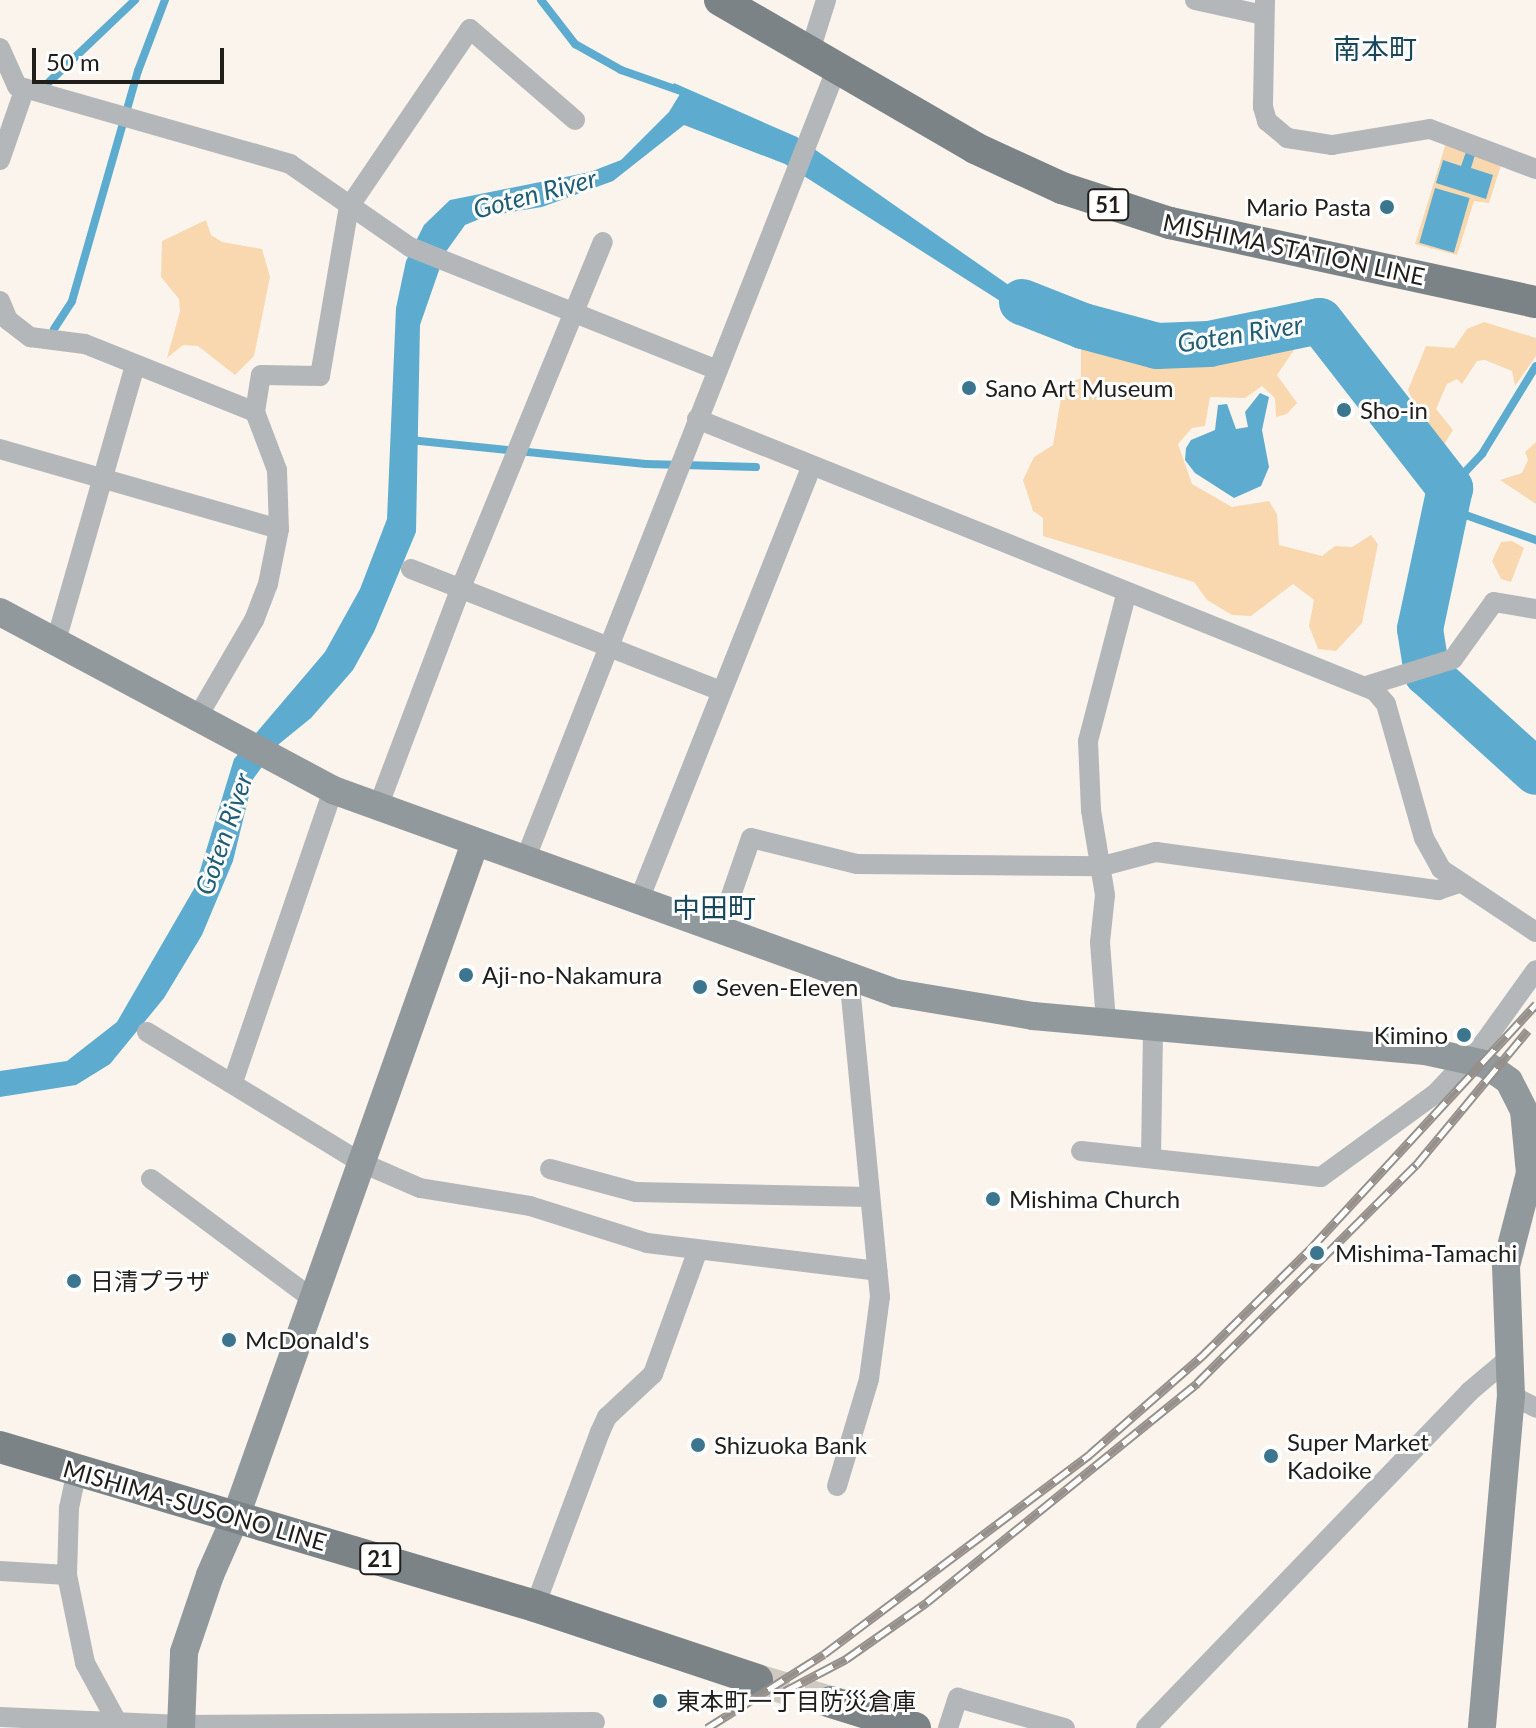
<!DOCTYPE html>
<meta charset="utf-8">
<style>
body{margin:0}
#map{position:relative;width:1536px;height:1728px;overflow:hidden;background:#fbf4ec;font-family:Lato,"Noto Sans JP",sans-serif}
div>[style]{position:absolute}
[style*='--x']{left:calc(var(--x)*1px);top:calc(var(--y)*1px);width:calc(var(--w)*1px);rotate:calc(var(--a)*1deg)}
.green>*{inset:0;background:#f9d8b0}
.water>*{inset:0;background:#5dabce;transform-origin:0 0}
.stream>*{height:8px;margin:-4px;padding:0 4px;transform-origin:4px;border-radius:4px;background:#5dabce}
.river>*{height:46px;margin:-23px;padding:0 23px;transform-origin:23px;border-radius:23px;background:#5dabce}
.primary-tunnel>*{height:32px;margin-top:-16px;transform-origin:0;background:repeating-linear-gradient(90deg,#cfc9c2 0 32px,transparent 0 48px)}
.street>*{height:20px;margin:-10px;padding:0 10px;transform-origin:10px;border-radius:10px;background:#b3b7b9}
.secondary>*{height:28px;margin:-14px;padding:0 14px;transform-origin:14px;border-radius:14px;background:#92999c}
.primary>*{height:32px;margin:-16px;padding:0 16px;transform-origin:16px;border-radius:16px;background:#7b8387}
.rail>*{height:9px;margin-top:-4.5px;transform-origin:0;background:repeating-linear-gradient(90deg,#fff 0 18px,#95908b 0 36px);box-sizing:border-box;border-block:2px solid #95908b}
.dots>*{width:22px;height:22px;translate:-50% -50%;box-sizing:border-box;border:4px solid #fff;border-radius:50%}
span{translate:-50% -50%;white-space:nowrap;text-align:center;line-height:1.15;-webkit-text-stroke:6px #fff;paint-order:stroke}
.shield-label span{padding:2px 6px;background:#fff;border:2px solid;border-radius:6px;-webkit-text-stroke-width:0}
.shield-label{font-size:22px;color:#201e1b;font-weight:700}
.poi-label{font-size:24px;color:#201e1b}
.right{translate:-100% -50%;text-align:right}
.left{translate:0 -50%;text-align:left}
.street-label{font-size:24px;color:#201e1b}
.water-label{font-size:26px;color:#205d76;font-style:italic}
.quarter-label{font-size:28px;color:#18475b}
.scale{position:absolute;left:32px;top:48px;width:192px;height:36px;box-sizing:border-box;border:4px solid #201e1b;border-top:0;padding-left:10px;font-size:24px;line-height:28px;white-space:nowrap;color:#201e1b;-webkit-text-stroke:6px #fff;paint-order:stroke}
</style>
<div id="map">
<div class="green">
<div style="clip-path:polygon(1446px 143px,1502px 162px,1489px 203px,1474px 201px,1457px 255px,1415px 244px)"></div>
<div style="clip-path:polygon(206px 220px,211px 235px,222px 242px,262px 249px,270px 277px,254px 356px,235px 375px,198px 346px,183px 345px,167px 358px,180px 311px,179px 299px,161px 277px,162px 241px)"></div>
<div style="clip-path:polygon(1484px 322px,1536px 338px,1536px 356px,1515px 386px,1512px 371px,1485px 360px,1477px 361px,1462px 384px,1457px 379px,1447px 384px,1436px 409px,1453px 430px,1438px 454px,1432px 455px,1428px 430px,1408px 390px,1426px 346px,1454px 348px,1467px 329px)"></div>
<div style="clip-path:polygon(1099px 338px,1171px 356px,1273px 340px,1281px 350px,1294px 350px,1277px 375px,1297px 403px,1287px 414px,1276px 417px,1275px 398px,1262px 386px,1245px 398px,1210px 397px,1205px 426px,1192px 428px,1178px 444px,1192px 484px,1232px 507px,1269px 501px,1277px 514px,1279px 545px,1322px 556px,1335px 546px,1352px 547px,1371px 535px,1378px 544px,1362px 623px,1336px 651px,1318px 649px,1309px 626px,1314px 600px,1293px 584px,1251px 616px,1232px 615px,1207px 600px,1194px 582px,1043px 536px,1043px 518px,1033px 511px,1023px 480px,1034px 457px,1053px 445px,1063px 386px,1081px 378px,1081px 342px)"></div>
<div style="clip-path:polygon(1536px 442px,1536px 504px,1500px 480px,1522px 473px,1528px 460px,1525px 452px)"></div>
<div style="clip-path:polygon(1512px 541px,1524px 548px,1511px 582px,1501px 579px,1492px 561px,1501px 542px)"></div>
</div>
<div class="water">
<div style="clip-path:polygon(674px 83px,797px 137px,1020px 293px,1086px 315px,1078px 333px,1008px 306px,785px 164px,684px 125px,613px 181px,542px 207px,487px 216px,465px 225px,445px 253px,420px 325px,416px 532px,374px 632px,353px 670px,311px 718px,279px 744px,253px 779px,233px 861px,202px 935px,164px 998px,110px 1064px,76px 1085px,0 1097px,0 1071px,67px 1061px,117px 1022px,195px 887px,234px 759px,325px 652px,360px 589px,387px 519px,396px 308px,406px 261px,424px 225px,450px 200px,590px 172px,621px 160px,669px 112px,680px 94px,671px 89px)"></div>
<div style="clip-path:polygon(1466px 152px,1475px 155px,1471px 168px,1493px 175px,1486px 199px,1436px 183px,1443px 160px,1461px 166px)"></div>
<div style="left:1435px;top:188px;width:36px;height:57px;rotate:16deg"></div>
<div style="clip-path:polygon(1260px 393px,1269px 397px,1262px 430px,1269px 467px,1261px 486px,1234px 498px,1195px 473px,1185px 460px,1186px 448px,1191px 440px,1215px 430px,1218px 405px,1227px 404px,1236px 429px,1248px 427px,1245px 412px)"></div>
</div>
<div class="stream">
<div style="--x:541;--y:0;--w:56;--a:52.3"></div>
<div style="--x:575;--y:44;--w:53;--a:29.5"></div>
<div style="--x:621;--y:70;--w:64;--a:19.3"></div>
<div style="--x:49;--y:82;--w:119;--a:-43.6"></div>
<div style="--x:54;--y:329;--w:33;--a:-57"></div>
<div style="--x:72;--y:301;--w:239;--a:-74"></div>
<div style="--x:138;--y:71;--w:76;--a:-69.2"></div>
<div style="--x:410;--y:440;--w:237;--a:5.8"></div>
<div style="--x:646;--y:464;--w:110;--a:1.6"></div>
<div style="--x:1450;--y:488;--w:47;--a:-46.7"></div>
<div style="--x:1482;--y:454;--w:103;--a:-58.5"></div>
<div style="--x:1446;--y:508;--w:96;--a:19.6"></div>
</div>
<div class="river">
<div style="--x:1022;--y:302;--w:66;--a:21.5"></div>
<div style="--x:1083;--y:326;--w:77;--a:15.1"></div>
<div style="--x:1157;--y:346;--w:52;--a:-2.2"></div>
<div style="--x:1209;--y:344;--w:113;--a:-11.7"></div>
<div style="--x:1320;--y:321;--w:212;--a:52.1"></div>
<div style="--x:1450;--y:488;--w:144;--a:102"></div>
<div style="--x:1420;--y:629;--w:45;--a:81"></div>
<div style="--x:1427;--y:673;--w:147;--a:42.2"></div>
</div>
<div class="primary-tunnel">
<div style="--x:757;--y:1680;--w:77;--a:16.6"></div>
</div>
<div class="street">
<div style="--x:1195;--y:0;--w:70;--a:12.4"></div>
<div style="--x:1265;--y:0;--w:107;--a:91.1"></div>
<div style="--x:1263;--y:107;--w:15;--a:74"></div>
<div style="--x:1267;--y:121;--w:26;--a:40"></div>
<div style="--x:1287;--y:138;--w:46;--a:8.8"></div>
<div style="--x:1332;--y:145;--w:99;--a:-9.3"></div>
<div style="--x:1430;--y:129;--w:113;--a:20.7"></div>
<div style="--x:0;--y:48;--w:42;--a:65.9"></div>
<div style="--x:17;--y:86;--w:284;--a:15.9"></div>
<div style="--x:290;--y:164;--w:146;--a:34.7"></div>
<div style="--x:410;--y:247;--w:331;--a:21.8"></div>
<div style="--x:809;--y:54;--w:57;--a:-72.5"></div>
<div style="--x:0;--y:160;--w:76;--a:-70.9"></div>
<div style="--x:0;--y:301;--w:21;--a:67"></div>
<div style="--x:8;--y:320;--w:28;--a:38"></div>
<div style="--x:30;--y:337;--w:55;--a:7.3"></div>
<div style="--x:85;--y:344;--w:183;--a:21.8"></div>
<div style="--x:255;--y:412;--w:62;--a:69.2"></div>
<div style="--x:277;--y:470;--w:59;--a:88.1"></div>
<div style="--x:279;--y:529;--w:56;--a:101.3"></div>
<div style="--x:268;--y:584;--w:39;--a:111"></div>
<div style="--x:254;--y:620;--w:113;--a:120.2"></div>
<div style="--x:255;--y:412;--w:37;--a:-81"></div>
<div style="--x:261;--y:375;--w:59;--a:1"></div>
<div style="--x:320;--y:376;--w:171;--a:-80.3"></div>
<div style="--x:349;--y:207;--w:215;--a:-55.8"></div>
<div style="--x:470;--y:29;--w:139;--a:40.9"></div>
<div style="--x:697;--y:419;--w:731;--a:21.86"></div>
<div style="--x:1375;--y:691;--w:17;--a:50"></div>
<div style="--x:1386;--y:704;--w:139;--a:74.2"></div>
<div style="--x:1424;--y:838;--w:35;--a:61"></div>
<div style="--x:1441;--y:869;--w:114;--a:33.6"></div>
<div style="--x:0;--y:449;--w:290;--a:16"></div>
<div style="--x:411;--y:569;--w:333;--a:21.5"></div>
<div style="--x:56;--y:641;--w:286;--a:-74"></div>
<div style="--x:1366;--y:686;--w:91;--a:-17.2"></div>
<div style="--x:1453;--y:659;--w:70;--a:-54.3"></div>
<div style="--x:1494;--y:602;--w:43;--a:9.5"></div>
<div style="--x:378;--y:807;--w:232;--a:-69.3"></div>
<div style="--x:460;--y:590;--w:376;--a:-67.7"></div>
<div style="--x:525;--y:860;--w:849;--a:-68.51"></div>
<div style="--x:639;--y:900;--w:466;--a:-68.3"></div>
<div style="--x:719;--y:930;--w:97;--a:-70.8"></div>
<div style="--x:751;--y:838;--w:109;--a:13.8"></div>
<div style="--x:857;--y:864;--w:246;--a:0.5"></div>
<div style="--x:1103;--y:866;--w:55;--a:-14.8"></div>
<div style="--x:1156;--y:852;--w:285;--a:7.7"></div>
<div style="--x:1438;--y:890;--w:20;--a:-18"></div>
<div style="--x:1106;--y:1022;--w:80;--a:-94.3"></div>
<div style="--x:1100;--y:942;--w:47;--a:-83.9"></div>
<div style="--x:1105;--y:895;--w:86;--a:-99.4"></div>
<div style="--x:1091;--y:810;--w:69;--a:-92.5"></div>
<div style="--x:1088;--y:741;--w:151;--a:-75.4"></div>
<div style="--x:147;--y:1032;--w:250;--a:31.4"></div>
<div style="--x:360;--y:1162;--w:65;--a:23.4"></div>
<div style="--x:420;--y:1188;--w:111;--a:9.3"></div>
<div style="--x:530;--y:1206;--w:123;--a:17.5"></div>
<div style="--x:647;--y:1243;--w:232;--a:6.9"></div>
<div style="--x:233;--y:1082;--w:309;--a:-71.1"></div>
<div style="--x:1081;--y:1151;--w:241;--a:6.2"></div>
<div style="--x:1321;--y:1177;--w:142;--a:-36.1"></div>
<div style="--x:1436;--y:1093;--w:71;--a:-46.7"></div>
<div style="--x:1485;--y:1041;--w:87;--a:-54.3"></div>
<div style="--x:1151;--y:1158;--w:131;--a:-89.1"></div>
<div style="--x:550;--y:1169;--w:89;--a:15"></div>
<div style="--x:636;--y:1192;--w:234;--a:1.2"></div>
<div style="--x:151;--y:1179;--w:199;--a:36.6"></div>
<div style="--x:1511;--y:1395;--w:28;--a:27"></div>
<div style="--x:837;--y:1486;--w:112;--a:-73.3"></div>
<div style="--x:869;--y:1379;--w:83;--a:-82.4"></div>
<div style="--x:880;--y:1297;--w:324;--a:-95.5"></div>
<div style="--x:0;--y:1571;--w:67;--a:3.4"></div>
<div style="--x:67;--y:1575;--w:90;--a:78.4"></div>
<div style="--x:85;--y:1663;--w:67;--a:61.5"></div>
<div style="--x:67;--y:1575;--w:67;--a:-88.3"></div>
<div style="--x:69;--y:1508;--w:38;--a:-78"></div>
<div style="--x:535;--y:1606;--w:186;--a:-69.5"></div>
<div style="--x:600;--y:1432;--w:17;--a:-65"></div>
<div style="--x:607;--y:1417;--w:63;--a:-43.1"></div>
<div style="--x:653;--y:1374;--w:132;--a:-70.1"></div>
<div style="--x:0;--y:1717;--w:181;--a:2.5"></div>
<div style="--x:181;--y:1725;--w:414;--a:-0.4"></div>
<div style="--x:948;--y:1728;--w:32;--a:-72"></div>
<div style="--x:958;--y:1698;--w:111;--a:15.7"></div>
<div style="--x:1146;--y:1728;--w:466;--a:-46.1"></div>
<div style="--x:1469;--y:1392;--w:51;--a:-40.2"></div>
</div>
<div class="secondary">
<div style="--x:0;--y:612;--w:378;--a:28.1"></div>
<div style="--x:333;--y:790;--w:598;--a:19.83"></div>
<div style="--x:896;--y:993;--w:139;--a:9.5"></div>
<div style="--x:1033;--y:1016;--w:394;--a:5.1"></div>
<div style="--x:1425;--y:1051;--w:61;--a:12.2"></div>
<div style="--x:1485;--y:1064;--w:29;--a:35"></div>
<div style="--x:1509;--y:1081;--w:34;--a:63"></div>
<div style="--x:1524;--y:1111;--w:62;--a:84.5"></div>
<div style="--x:1530;--y:1173;--w:96;--a:104.5"></div>
<div style="--x:1506;--y:1266;--w:129;--a:87.8"></div>
<div style="--x:1511;--y:1395;--w:334;--a:95"></div>
<div style="--x:181;--y:1728;--w:76;--a:-87.7"></div>
<div style="--x:184;--y:1652;--w:81;--a:-71.3"></div>
<div style="--x:210;--y:1575;--w:64;--a:-66.2"></div>
<div style="--x:236;--y:1516;--w:714;--a:-70.45"></div>
</div>
<div class="primary">
<div style="--x:720;--y:0;--w:295;--a:30.1"></div>
<div style="--x:975;--y:148;--w:96;--a:24.7"></div>
<div style="--x:1062;--y:188;--w:114;--a:18"></div>
<div style="--x:1170;--y:223;--w:374;--a:12.2"></div>
<div style="--x:0;--y:1447;--w:558;--a:16.55"></div>
<div style="--x:535;--y:1606;--w:234;--a:18.4"></div>
<div style="--x:831;--y:1702;--w:88;--a:17.2"></div>
</div>
<div class="rail">
<div style="--x:785;--y:1691;--w:69;--a:-27.7"></div>
<div style="--x:846;--y:1659;--w:99;--a:-35.1"></div>
<div style="--x:927;--y:1602;--w:348;--a:-39"></div>
<div style="--x:1197;--y:1383;--w:309;--a:-44.9"></div>
<div style="--x:1416;--y:1165;--w:175;--a:-50.3"></div>
<div style="--x:707;--y:1728;--w:138;--a:-32.3"></div>
<div style="--x:824;--y:1654;--w:333;--a:-36.9"></div>
<div style="--x:1090;--y:1454;--w:149;--a:-41.2"></div>
<div style="--x:1202;--y:1356;--w:153;--a:-44.7"></div>
<div style="--x:1311;--y:1248;--w:332;--a:-47.3"></div>
</div>
<div class="dots">
<div style="left:1387px;top:207px;background:#3b758e"></div>
<div style="left:969px;top:388px;background:#3b758e"></div>
<div style="left:1344px;top:410px;background:#3b758e"></div>
<div style="left:466px;top:975px;background:#3b758e"></div>
<div style="left:700px;top:987px;background:#3b758e"></div>
<div style="left:1464px;top:1035px;background:#3b758e"></div>
<div style="left:993px;top:1199px;background:#3b758e"></div>
<div style="left:1317px;top:1253px;background:#3b758e"></div>
<div style="left:74px;top:1281px;background:#3b758e"></div>
<div style="left:229px;top:1340px;background:#3b758e"></div>
<div style="left:698px;top:1445px;background:#3b758e"></div>
<div style="left:1271px;top:1456px;background:#3b758e"></div>
<div style="left:660px;top:1701px;background:#3b758e"></div>
</div>
<div class="shield-label">
<span style="left:1108px;top:205px">51</span>
<span style="left:380px;top:1559px">21</span>
</div>
<div class="poi-label">
<span class="right" style="left:1371px;top:207px">Mario Pasta</span>
<span class="left" style="left:985px;top:388px">Sano Art Museum</span>
<span class="left" style="left:1360px;top:410px">Sho-in</span>
<span class="left" style="left:482px;top:975px">Aji-no-Nakamura</span>
<span class="left" style="left:716px;top:987px">Seven-Eleven</span>
<span class="right" style="left:1448px;top:1035px">Kimino</span>
<span class="left" style="left:1009px;top:1199px">Mishima Church</span>
<span class="left" style="left:1335px;top:1253px">Mishima-Tamachi</span>
<span class="left" style="left:90px;top:1281px">日清プラザ</span>
<span class="left" style="left:245px;top:1340px">McDonald's</span>
<span class="left" style="left:1287px;top:1456px">Super Market<br>Kadoike</span>
<span class="left" style="left:714px;top:1445px">Shizuoka Bank</span>
<span class="left" style="left:676px;top:1701px">東本町一丁目防災倉庫</span>
</div>
<div class="street-label">
<span style="left:1294px;top:249px;rotate:12deg">MISHIMA STATION LINE</span>
<span style="left:195px;top:1505px;rotate:16deg">MISHIMA-SUSONO LINE</span>
</div>
<div class="water-label">
<span style="left:535px;top:194px;rotate:-15deg">Goten River</span>
<span style="left:1240px;top:334px;rotate:-9deg">Goten River</span>
<span style="left:224px;top:834px;rotate:-71deg">Goten River</span>
</div>
<div class="quarter-label">
<span style="left:1375px;top:48px">南本町</span>
<span style="left:714px;top:907px">中田町</span>
</div>
<div class="scale">50 m</div>
</div>
